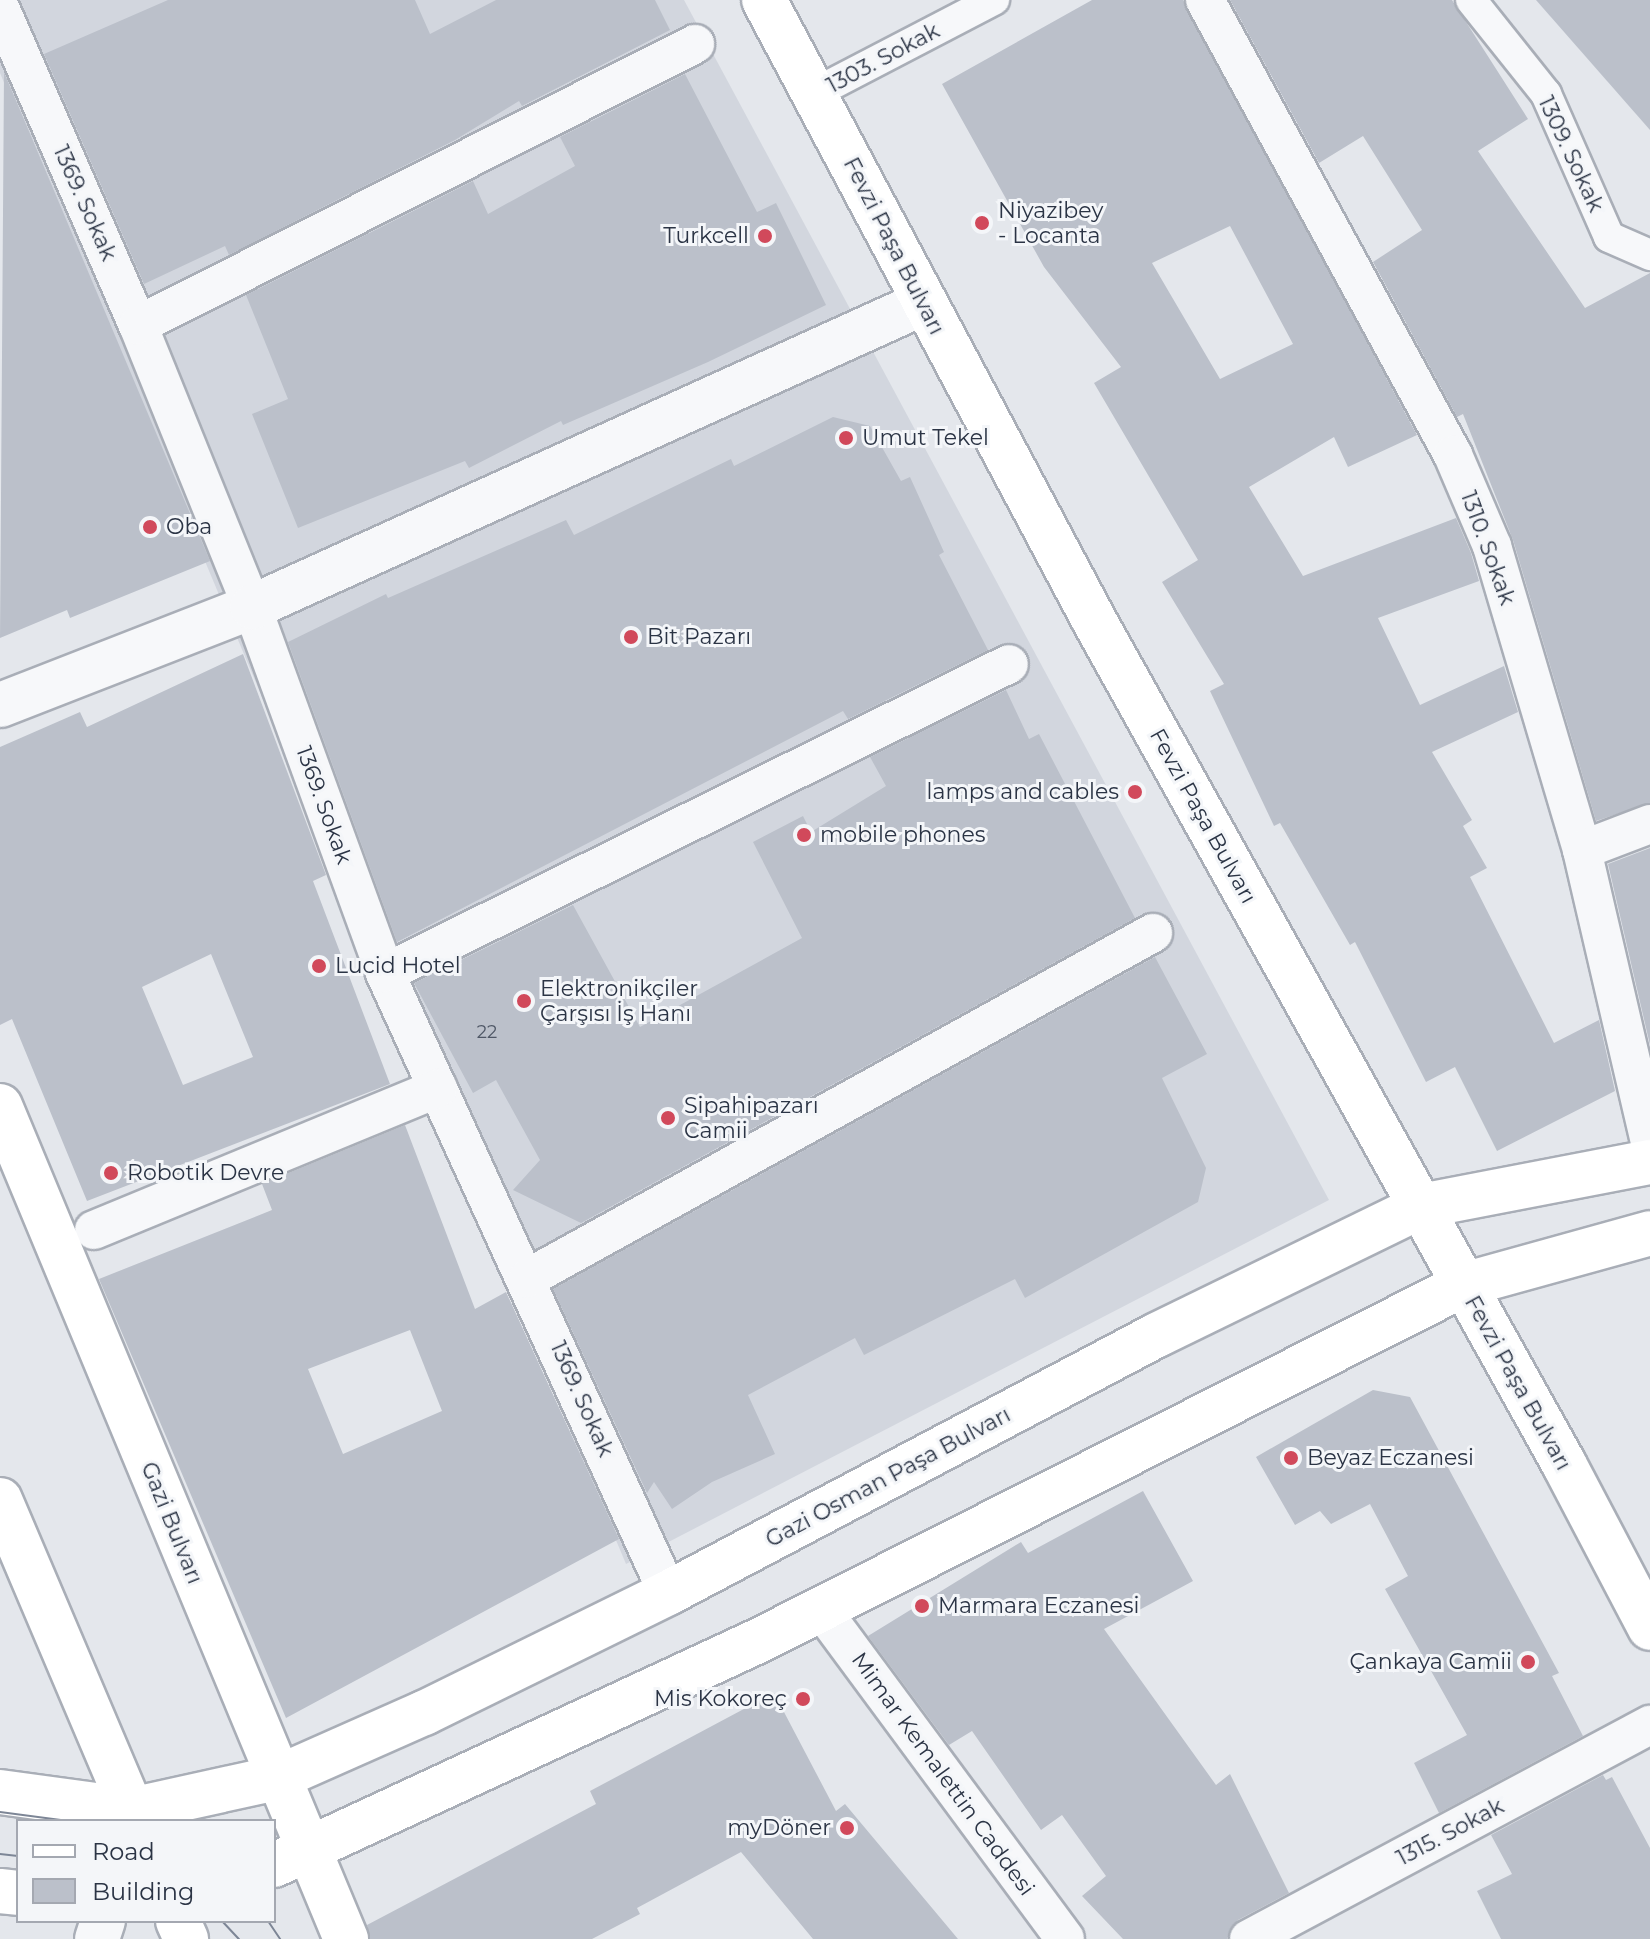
<!DOCTYPE html>
<meta charset="utf-8">
<style>
body{margin:0}
#map{position:relative;width:1650px;height:1939px;overflow:hidden;background:#e4e7ec;font-family:Montserrat,sans-serif}
div>[style]{position:absolute}
[style*='--x']{left:calc(var(--x)*1px);top:calc(var(--y)*1px);width:calc(var(--w)*1px);rotate:calc(var(--a)*1deg)}
.built>*{inset:0;background:#d2d6de}
.building>*{inset:0;background:#bbc0ca}
.roads{filter:drop-shadow(2px 0 #a9aeb7) drop-shadow(-2px 0 #a9aeb7) drop-shadow(0 2px #a9aeb7) drop-shadow(0 -2px #a9aeb7)}
.pedestrian>*{height:30px;margin:-15px;padding:0 15px;transform-origin:15px;border-radius:15px;background:#f7f8fa}
.minor>*{height:38px;margin:-19px;padding:0 19px;transform-origin:19px;border-radius:19px;background:#f7f8fa}
.tertiary>*{height:44px;margin:-22px;padding:0 22px;transform-origin:22px;border-radius:22px;background:#f7f8fa}
.primary>*{height:44px;margin:-22px;padding:0 22px;transform-origin:22px;border-radius:22px;background:#fff}
.tram>*{height:2px;margin:-1px;padding:0 1px;transform-origin:1px;border-radius:1px;background:#7d8696}
.dots>*{width:22px;height:22px;translate:-50% -50%;box-sizing:border-box;border:4px solid #f4f6f9;border-radius:50%}
span{translate:-50% -50%;white-space:nowrap;text-align:center;line-height:1.15;-webkit-text-stroke:6px #f4f6f9;paint-order:stroke}
.number-label{font-size:18px;color:#4f5766}
.number-label span{-webkit-text-stroke-width:0}
.street-label{font-size:22px;color:#2b3445}
.poi-label{font-size:22px;color:#2b3445}
.left{translate:0 -50%;text-align:left}
.right{translate:-100% -50%;text-align:right}
.legend{position:absolute;left:16px;top:1819px;width:260px;height:104px;box-sizing:border-box;background:#f4f6f9;border:2px solid #a4a8b1;margin:0;padding:10px 14px;list-style:none;font-size:24px;color:#2b3445}
.legend li{display:flex;align-items:center;gap:16px;height:40px}
.legend b{width:40px;border:2px solid #a4a8b1}
</style>
<div id="map">
<div class="built">
<div style="clip-path:polygon(0 0,684px 0,1329px 1200px,626px 1564px,0 73px)"></div>
</div>
<div class="building">
<div style="clip-path:polygon(168px 0,415px 0,430px 34px,496px 0,655px 0,670px 30px,522px 106px,519px 101px,455px 140px,229px 255px,225px 246px,144px 284px,44px 54px)"></div>
<div style="clip-path:polygon(evenodd,1092px 0,1183px 0,1417px 435px,1348px 467px,1334px 437px,1249px 487px,1303px 576px,1456px 518px,1471px 553px,1479px 581px,1378px 618px,1420px 705px,1504px 666px,1518px 712px,1432px 752px,1472px 820px,1463px 826px,1487px 868px,1470px 877px,1554px 1043px,1599px 1020px,1615px 1091px,1497px 1151px,1455px 1067px,1426px 1082px,1355px 942px,1350px 945px,1280px 823px,1274px 826px,1210px 691px,1224px 684px,1162px 582px,1198px 560px,1094px 383px,1121px 367px,1044px 267px,942px 84px,1092px 0,1230px 226px,1293px 344px,1220px 379px,1152px 263px,1230px 226px)"></div>
<div style="clip-path:polygon(1230px 0,1452px 0,1528px 119px,1478px 151px,1585px 308px,1650px 273px,1650px 803px,1596px 821px,1513px 540px,1463px 414px,1457px 417px,1373px 262px,1422px 230px,1363px 136px,1319px 163px)"></div>
<div style="clip-path:polygon(1536px 0,1650px 0,1650px 130px)"></div>
<div style="clip-path:polygon(4px 72px,210px 561px,70px 618px,67px 610px,0 638px)"></div>
<div style="clip-path:polygon(685px 74px,757px 212px,776px 203px,826px 305px,708px 362px,563px 425px,561px 421px,469px 468px,465px 461px,298px 528px,252px 414px,288px 399px,246px 295px,473px 181px,488px 214px,575px 166px,560px 137px)"></div>
<div style="clip-path:polygon(833px 417px,870px 426px,901px 481px,910px 477px,944px 552px,939px 555px,988px 650px,848px 719px,843px 711px,397px 942px,288px 642px,386px 594px,388px 598px,566px 520px,574px 535px,731px 459px,734px 466px)"></div>
<div style="clip-path:polygon(evenodd,243px 654px,326px 875px,313px 881px,390px 1084px,87px 1201px,12px 1019px,0 1025px,0 747px,80px 712px,87px 727px,243px 654px,211px 954px,253px 1057px,183px 1085px,142px 987px,211px 954px)"></div>
<div style="clip-path:polygon(1006px 690px,1029px 739px,1039px 734px,1135px 918px,581px 1223px,513px 1190px,540px 1160px,496px 1080px,473px 1093px,414px 983px,573px 905px,640px 1027px,802px 938px,753px 842px,803px 816px,811px 832px,886px 786px,870px 757px)"></div>
<div style="clip-path:polygon(1650px 848px,1650px 1045px,1608px 864px)"></div>
<div style="clip-path:polygon(1155px 957px,1207px 1054px,1162px 1078px,1206px 1168px,1198px 1202px,1025px 1298px,1015px 1279px,864px 1355px,855px 1338px,748px 1395px,775px 1454px,712px 1482px,672px 1509px,654px 1482px,647px 1493px,553px 1289px)"></div>
<div style="clip-path:polygon(evenodd,405px 1125px,475px 1309px,506px 1292px,619px 1539px,286px 1718px,99px 1279px,272px 1210px,262px 1184px,405px 1125px,410px 1330px,442px 1411px,343px 1454px,308px 1369px,410px 1330px)"></div>
<div style="clip-path:polygon(1373px 1390px,1410px 1397px,1559px 1673px,1552px 1676px,1583px 1736px,1439px 1813px,1414px 1763px,1467px 1735px,1385px 1589px,1408px 1576px,1370px 1504px,1331px 1524px,1320px 1511px,1295px 1525px,1256px 1457px)"></div>
<div style="clip-path:polygon(1143px 1491px,1193px 1581px,1104px 1629px,1216px 1785px,1230px 1774px,1289px 1893px,1238px 1920px,1227px 1939px,1123px 1939px,1082px 1896px,1106px 1876px,1062px 1815px,1041px 1830px,972px 1731px,949px 1745px,868px 1636px,1021px 1542px,1028px 1553px)"></div>
<div style="clip-path:polygon(774px 1693px,836px 1811px,845px 1804px,958px 1939px,813px 1939px,741px 1852px,637px 1908px,640px 1914px,592px 1939px,370px 1939px,367px 1925px,596px 1804px,590px 1791px)"></div>
<div style="clip-path:polygon(1603px 1775px,1606px 1780px,1612px 1777px,1650px 1848px,1650px 1939px,1501px 1939px,1477px 1891px,1512px 1874px,1491px 1835px)"></div>
</div>
<div class="roads">
<div class="pedestrian">
<div style="--x:1471;--y:0;--w:120;--a:51.4"></div>
<div style="--x:1546;--y:94;--w:156;--a:66.2"></div>
<div style="--x:1609;--y:237;--w:45;--a:23.7"></div>
<div style="--x:815;--y:93;--w:202;--a:-27.5"></div>
</div>
<div class="minor">
<div style="--x:1205;--y:0;--w:518;--a:61.41"></div>
<div style="--x:1453;--y:455;--w:99;--a:66.8"></div>
<div style="--x:1492;--y:546;--w:317;--a:73.5"></div>
<div style="--x:1582;--y:850;--w:300;--a:76.9"></div>
<div style="--x:0;--y:8;--w:346;--a:66.5"></div>
<div style="--x:138;--y:325;--w:304;--a:68"></div>
<div style="--x:252;--y:607;--w:389;--a:70"></div>
<div style="--x:385;--y:973;--w:682;--a:65.47"></div>
<div style="--x:138;--y:325;--w:624;--a:-26.77"></div>
<div style="--x:1582;--y:850;--w:73;--a:-20.9"></div>
<div style="--x:385;--y:973;--w:696;--a:-26.34"></div>
<div style="--x:94;--y:1230;--w:372;--a:-22.4"></div>
<div style="--x:528;--y:1278;--w:714;--a:-28.9"></div>
<div style="--x:821;--y:1609;--w:410;--a:53.5"></div>
<div style="--x:1249;--y:1939;--w:455;--a:-28.1"></div>
</div>
<div class="tertiary">
<div style="--x:0;--y:705;--w:270;--a:-21.3"></div>
<div style="--x:252;--y:607;--w:737;--a:-24.37"></div>
<div style="--x:97;--y:1939;--w:19;--a:-72"></div>
</div>
<div class="primary">
<div style="--x:764;--y:0;--w:705;--a:61.98"></div>
<div style="--x:1095;--y:622;--w:964;--a:60.88"></div>
<div style="--x:1564;--y:1464;--w:185;--a:62.3"></div>
<div style="--x:0;--y:1106;--w:902;--a:67.44"></div>
<div style="--x:0;--y:1500;--w:349;--a:67"></div>
<div style="--x:0;--y:1792;--w:132;--a:7.8"></div>
<div style="--x:131;--y:1810;--w:149;--a:-12.4"></div>
<div style="--x:277;--y:1778;--w:161;--a:-23.9"></div>
<div style="--x:424;--y:1713;--w:272;--a:-26.2"></div>
<div style="--x:668;--y:1593;--w:553;--a:-27.82"></div>
<div style="--x:1157;--y:1335;--w:294;--a:-26"></div>
<div style="--x:1421;--y:1206;--w:233;--a:-10.9"></div>
<div style="--x:274;--y:1865;--w:533;--a:-24.84"></div>
<div style="--x:758;--y:1641;--w:790;--a:-26.79"></div>
<div style="--x:1463;--y:1285;--w:194;--a:-15.5"></div>
<div style="--x:0;--y:1891;--w:18;--a:6"></div>
<div style="--x:178;--y:1921;--w:20;--a:66"></div>
</div>
</div>
<div class="tram">
<div style="--x:0;--y:1812;--w:69;--a:7.5"></div>
<div style="--x:0;--y:1854;--w:18;--a:6"></div>
<div style="--x:222;--y:1921;--w:25;--a:47"></div>
<div style="--x:268;--y:1921;--w:22;--a:56"></div>
</div>
<div class="dots">
<div style="left:982px;top:223px;background:#d1495b"></div>
<div style="left:765px;top:236px;background:#d1495b"></div>
<div style="left:846px;top:438px;background:#d1495b"></div>
<div style="left:150px;top:527px;background:#d1495b"></div>
<div style="left:631px;top:637px;background:#d1495b"></div>
<div style="left:1135px;top:792px;background:#d1495b"></div>
<div style="left:804px;top:835px;background:#d1495b"></div>
<div style="left:319px;top:966px;background:#d1495b"></div>
<div style="left:524px;top:1001px;background:#d1495b"></div>
<div style="left:668px;top:1118px;background:#d1495b"></div>
<div style="left:111px;top:1173px;background:#d1495b"></div>
<div style="left:1291px;top:1458px;background:#d1495b"></div>
<div style="left:922px;top:1606px;background:#d1495b"></div>
<div style="left:1528px;top:1662px;background:#d1495b"></div>
<div style="left:803px;top:1699px;background:#d1495b"></div>
<div style="left:847px;top:1828px;background:#d1495b"></div>
</div>
<div class="number-label">
<span style="left:487px;top:1032px">22</span>
</div>
<div class="street-label">
<span style="left:883px;top:58px;rotate:-28deg">1303. Sokak</span>
<span style="left:1571px;top:154px;rotate:65deg">1309. Sokak</span>
<span style="left:85px;top:203px;rotate:66deg">1369. Sokak</span>
<span style="left:894px;top:246px;rotate:63deg">Fevzi Paşa Bulvarı</span>
<span style="left:1488px;top:548px;rotate:70deg">1310. Sokak</span>
<span style="left:324px;top:805px;rotate:70deg">1369. Sokak</span>
<span style="left:1203px;top:816px;rotate:61deg">Fevzi Paşa Bulvarı</span>
<span style="left:1518px;top:1383px;rotate:61deg">Fevzi Paşa Bulvarı</span>
<span style="left:582px;top:1399px;rotate:66deg">1369. Sokak</span>
<span style="left:888px;top:1477px;rotate:-28deg">Gazi Osman Paşa Bulvarı</span>
<span style="left:172px;top:1523px;rotate:68deg">Gazi Bulvarı</span>
<span style="left:943px;top:1774px;rotate:54deg">Mimar Kemalettin Caddesi</span>
<span style="left:1450px;top:1832px;rotate:-28deg">1315. Sokak</span>
</div>
<div class="poi-label">
<span class="left" style="left:998px;top:223px">Niyazibey<br>- Locanta</span>
<span class="right" style="left:749px;top:236px">Turkcell</span>
<span class="left" style="left:862px;top:438px">Umut Tekel</span>
<span class="left" style="left:166px;top:527px">Oba</span>
<span class="left" style="left:647px;top:637px">Bit Pazarı</span>
<span class="right" style="left:1119px;top:792px">lamps and cables</span>
<span class="left" style="left:820px;top:835px">mobile phones</span>
<span class="left" style="left:335px;top:966px">Lucid Hotel</span>
<span class="left" style="left:540px;top:1001px">Elektronikçiler<br>Çarşısı İş Hanı</span>
<span class="left" style="left:684px;top:1118px">Sipahipazarı<br>Camii</span>
<span class="left" style="left:127px;top:1173px">Robotik Devre</span>
<span class="left" style="left:1307px;top:1458px">Beyaz Eczanesi</span>
<span class="left" style="left:938px;top:1606px">Marmara Eczanesi</span>
<span class="right" style="left:1512px;top:1662px">Çankaya Camii</span>
<span class="right" style="left:787px;top:1699px">Mis Kokoreç</span>
<span class="right" style="left:831px;top:1828px">myDöner</span>
</div>
<ul class="legend">
<li><b style="height:10px;background:#fff"></b>Road</li>
<li><b style="height:22px;background:#bbc0ca"></b>Building</li>
</ul>
</div>
